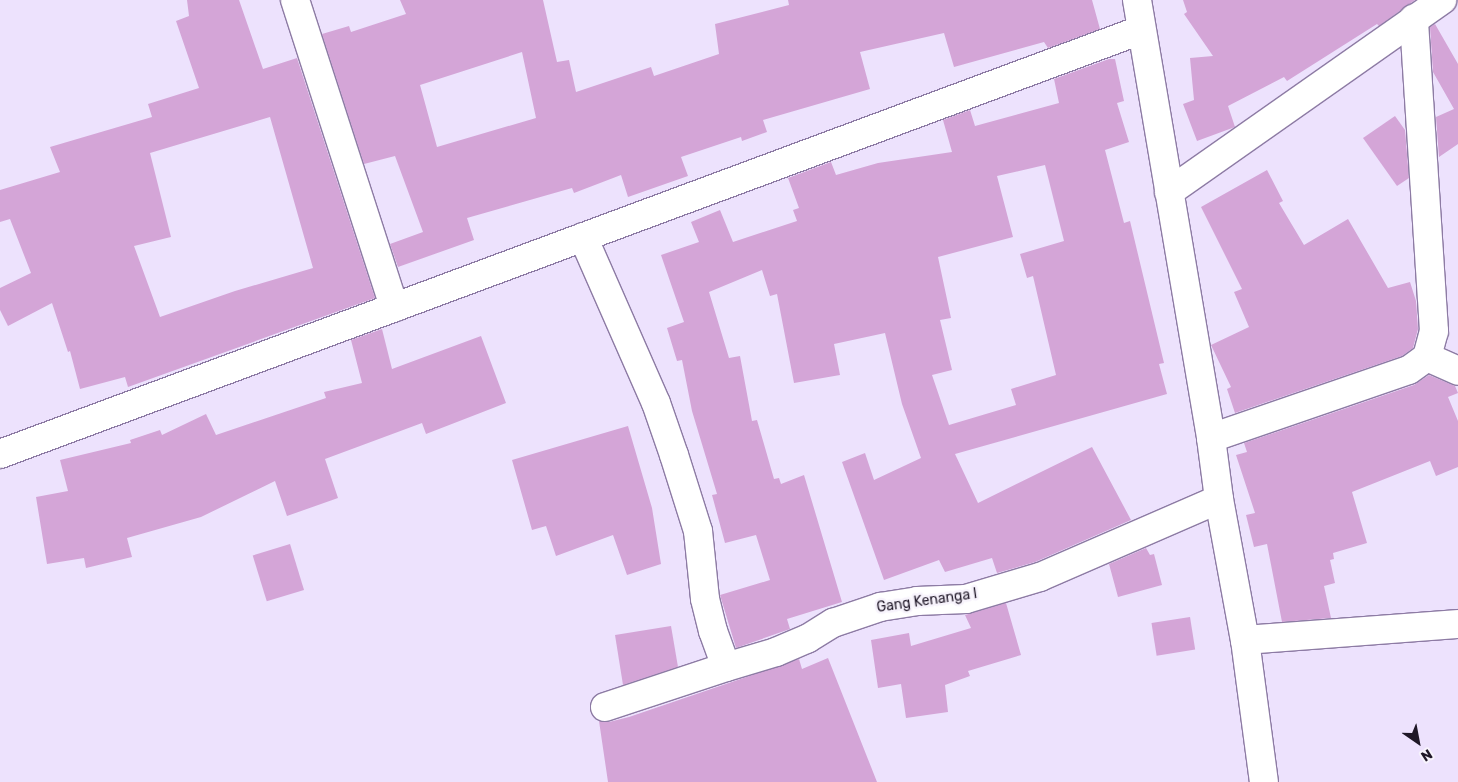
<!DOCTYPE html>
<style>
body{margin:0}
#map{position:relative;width:1458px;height:782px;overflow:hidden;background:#ede2fd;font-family:Rubik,sans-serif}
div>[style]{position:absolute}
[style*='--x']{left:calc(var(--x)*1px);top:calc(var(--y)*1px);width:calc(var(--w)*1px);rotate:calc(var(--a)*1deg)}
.building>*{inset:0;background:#d4a5d7;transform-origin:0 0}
.roads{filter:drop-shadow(1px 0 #8d7ba4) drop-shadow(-1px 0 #8d7ba4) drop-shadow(0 1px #8d7ba4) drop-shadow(0 -1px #8d7ba4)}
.street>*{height:28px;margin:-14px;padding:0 14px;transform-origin:14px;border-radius:14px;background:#fff}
.secondary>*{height:28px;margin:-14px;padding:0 14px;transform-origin:14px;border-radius:14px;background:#fff}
span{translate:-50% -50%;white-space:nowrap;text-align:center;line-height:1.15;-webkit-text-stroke:5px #f7f3fc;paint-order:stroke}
.street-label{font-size:14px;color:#1f1727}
.north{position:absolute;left:1393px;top:717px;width:50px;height:50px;-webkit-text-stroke:4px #f7f3fc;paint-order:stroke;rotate:147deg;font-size:14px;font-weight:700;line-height:20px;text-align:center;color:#1f1727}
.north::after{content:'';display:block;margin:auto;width:18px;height:22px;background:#1f1727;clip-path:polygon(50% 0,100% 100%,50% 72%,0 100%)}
</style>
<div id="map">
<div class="building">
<div style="clip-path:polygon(evenodd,187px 0,239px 0,263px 69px,297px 58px,375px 298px,128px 387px,125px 377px,80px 389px,70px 351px,68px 352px,52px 303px,8px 326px,0 310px,0 288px,31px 273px,10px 219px,0 222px,0 190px,60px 172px,50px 147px,152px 117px,148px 104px,199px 88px,176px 21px,189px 16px,187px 0,270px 117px,313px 268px,235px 291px,160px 317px,134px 246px,171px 237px,150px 153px,270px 117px)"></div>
<div style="clip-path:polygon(evenodd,400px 0,543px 0,557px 62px,569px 60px,576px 92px,651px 67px,654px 76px,719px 54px,715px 24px,789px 5px,788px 0,1092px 0,1100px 29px,1048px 48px,1044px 42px,954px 67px,944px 33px,860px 52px,870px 89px,763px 120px,767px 132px,742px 141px,741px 137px,681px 157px,688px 176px,628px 197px,621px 175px,574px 193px,572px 188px,467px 218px,474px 240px,398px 267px,390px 244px,423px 232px,395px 156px,364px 164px,322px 34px,349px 26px,351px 32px,406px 14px,400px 0,522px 52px,536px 118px,437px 147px,420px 85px,522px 52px)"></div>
<div style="clip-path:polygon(1183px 0,1415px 0,1379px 26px,1377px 24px,1287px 81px,1284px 77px,1228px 106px,1235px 127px,1197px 141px,1183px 104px,1194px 100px,1190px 58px,1213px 56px,1184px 14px,1187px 12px)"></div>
<div style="clip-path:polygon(1435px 24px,1458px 64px,1458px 144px,1439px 157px,1436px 117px,1454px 109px,1433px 72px,1430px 27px)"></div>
<div style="clip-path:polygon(evenodd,1109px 59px,1115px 59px,1124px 101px,1117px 103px,1129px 142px,1105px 150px,1124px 223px,1130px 221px,1164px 363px,1159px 364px,1167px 394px,955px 454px,978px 503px,1092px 447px,1131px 520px,1035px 562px,997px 573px,992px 558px,945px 572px,939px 560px,884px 580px,842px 462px,865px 453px,874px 480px,921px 458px,902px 404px,885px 333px,834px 344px,840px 375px,794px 383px,777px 294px,770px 296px,762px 270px,709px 292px,729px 358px,740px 356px,752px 421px,757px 420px,774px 479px,779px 478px,781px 484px,804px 475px,842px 602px,787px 619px,790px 629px,736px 648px,720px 595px,770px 580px,756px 535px,725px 543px,712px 495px,717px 494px,692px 411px,682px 360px,677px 361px,667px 328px,684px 322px,661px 255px,699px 242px,691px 222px,720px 210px,733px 242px,797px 221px,793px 210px,799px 208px,788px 178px,831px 162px,836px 175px,878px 163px,952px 152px,943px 120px,970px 110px,975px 126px,1059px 103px,1054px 79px,1109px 59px,1045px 165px,1064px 241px,1020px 254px,1027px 278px,1033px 276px,1056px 375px,1011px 389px,1016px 405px,949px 425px,932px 375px,952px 370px,940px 320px,951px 318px,938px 257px,1013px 237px,997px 176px,1045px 165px)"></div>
<div style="clip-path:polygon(1395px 116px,1405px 130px,1409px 178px,1397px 186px,1363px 138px)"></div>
<div style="clip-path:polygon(1267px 170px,1283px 201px,1279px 203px,1304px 245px,1348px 219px,1388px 288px,1410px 282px,1416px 301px,1418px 329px,1413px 348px,1402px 356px,1235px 413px,1227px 389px,1231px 387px,1211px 345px,1249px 327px,1234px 292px,1242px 289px,1201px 207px)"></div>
<div style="clip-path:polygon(382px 329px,392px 369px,481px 336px,506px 403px,426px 434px,422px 423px,325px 459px,338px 498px,287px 516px,275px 481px,201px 517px,127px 538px,132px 557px,86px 568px,84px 558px,47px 564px,36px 497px,68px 491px,60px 460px,131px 443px,130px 440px,160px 430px,162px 435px,206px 414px,216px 435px,326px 398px,324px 392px,362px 383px,351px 340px)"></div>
<div style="clip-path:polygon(1429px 375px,1455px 386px,1458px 393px,1448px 397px,1458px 421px,1458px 467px,1436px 476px,1430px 461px,1352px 492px,1367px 543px,1333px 553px,1334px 559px,1330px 560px,1335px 583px,1324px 586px,1331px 618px,1282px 622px,1267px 544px,1254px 547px,1246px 515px,1255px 513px,1236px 455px,1247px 452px,1244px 443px,1414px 385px)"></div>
<div style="clip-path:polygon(628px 426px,652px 508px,661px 564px,627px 575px,613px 535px,556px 556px,546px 526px,532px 530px,512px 460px)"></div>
<div style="left:290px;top:544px;width:48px;height:39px;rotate:73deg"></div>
<div style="clip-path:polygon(1146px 548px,1150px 555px,1154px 554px,1162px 585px,1118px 597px,1109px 564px)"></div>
<div style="clip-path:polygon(1006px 603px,1021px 655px,968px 671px,970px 676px,945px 685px,948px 712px,906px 718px,901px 684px,878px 688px,871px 640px,909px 633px,911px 646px,971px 628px,965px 615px)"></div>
<div style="left:1190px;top:617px;width:33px;height:39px;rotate:81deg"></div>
<div style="clip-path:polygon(671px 626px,678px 667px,623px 685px,615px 635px)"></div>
<div style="clip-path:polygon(828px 658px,877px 782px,608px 782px,599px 721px,609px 722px,629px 717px,799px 659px,802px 669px)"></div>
</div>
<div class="roads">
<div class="street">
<div style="--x:295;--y:0;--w:323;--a:72.1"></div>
<div style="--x:1169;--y:192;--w:334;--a:-35.1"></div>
<div style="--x:583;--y:237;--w:181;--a:66.3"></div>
<div style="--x:656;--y:403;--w:55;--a:70.9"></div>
<div style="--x:674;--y:455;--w:80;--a:72.5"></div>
<div style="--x:698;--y:531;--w:68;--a:84.1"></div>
<div style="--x:705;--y:599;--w:33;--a:76"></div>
<div style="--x:713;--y:631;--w:38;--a:70"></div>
<div style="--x:1427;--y:357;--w:34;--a:24"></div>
<div style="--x:1211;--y:438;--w:209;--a:-19"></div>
<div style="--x:1409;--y:370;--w:22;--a:-36"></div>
<div style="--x:1427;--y:357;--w:27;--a:-75"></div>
<div style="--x:1434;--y:331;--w:313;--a:-93.7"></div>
<div style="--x:0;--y:454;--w:1217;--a:-20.39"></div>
<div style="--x:1245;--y:640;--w:214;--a:-4.3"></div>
<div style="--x:605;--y:707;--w:127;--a:-18.3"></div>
<div style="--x:726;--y:667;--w:52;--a:-16.7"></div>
<div style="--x:776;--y:652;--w:34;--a:-23"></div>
<div style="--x:807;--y:639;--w:31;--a:-32"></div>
<div style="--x:833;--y:623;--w:50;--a:-18.8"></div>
<div style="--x:880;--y:607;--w:37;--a:-9"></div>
<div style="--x:917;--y:601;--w:49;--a:-2.3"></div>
<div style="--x:966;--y:599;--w:77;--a:-16.6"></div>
<div style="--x:1040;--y:577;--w:195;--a:-23.5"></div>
</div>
<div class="secondary">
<div style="--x:1137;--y:0;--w:444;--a:80.4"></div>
<div style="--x:1211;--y:438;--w:62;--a:82.5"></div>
<div style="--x:1219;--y:499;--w:143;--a:79.6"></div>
<div style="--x:1245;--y:640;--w:143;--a:82.4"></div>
</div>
</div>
<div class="street-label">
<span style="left:927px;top:601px;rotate:-8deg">Gang Kenanga I</span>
</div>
<div class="north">N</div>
</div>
